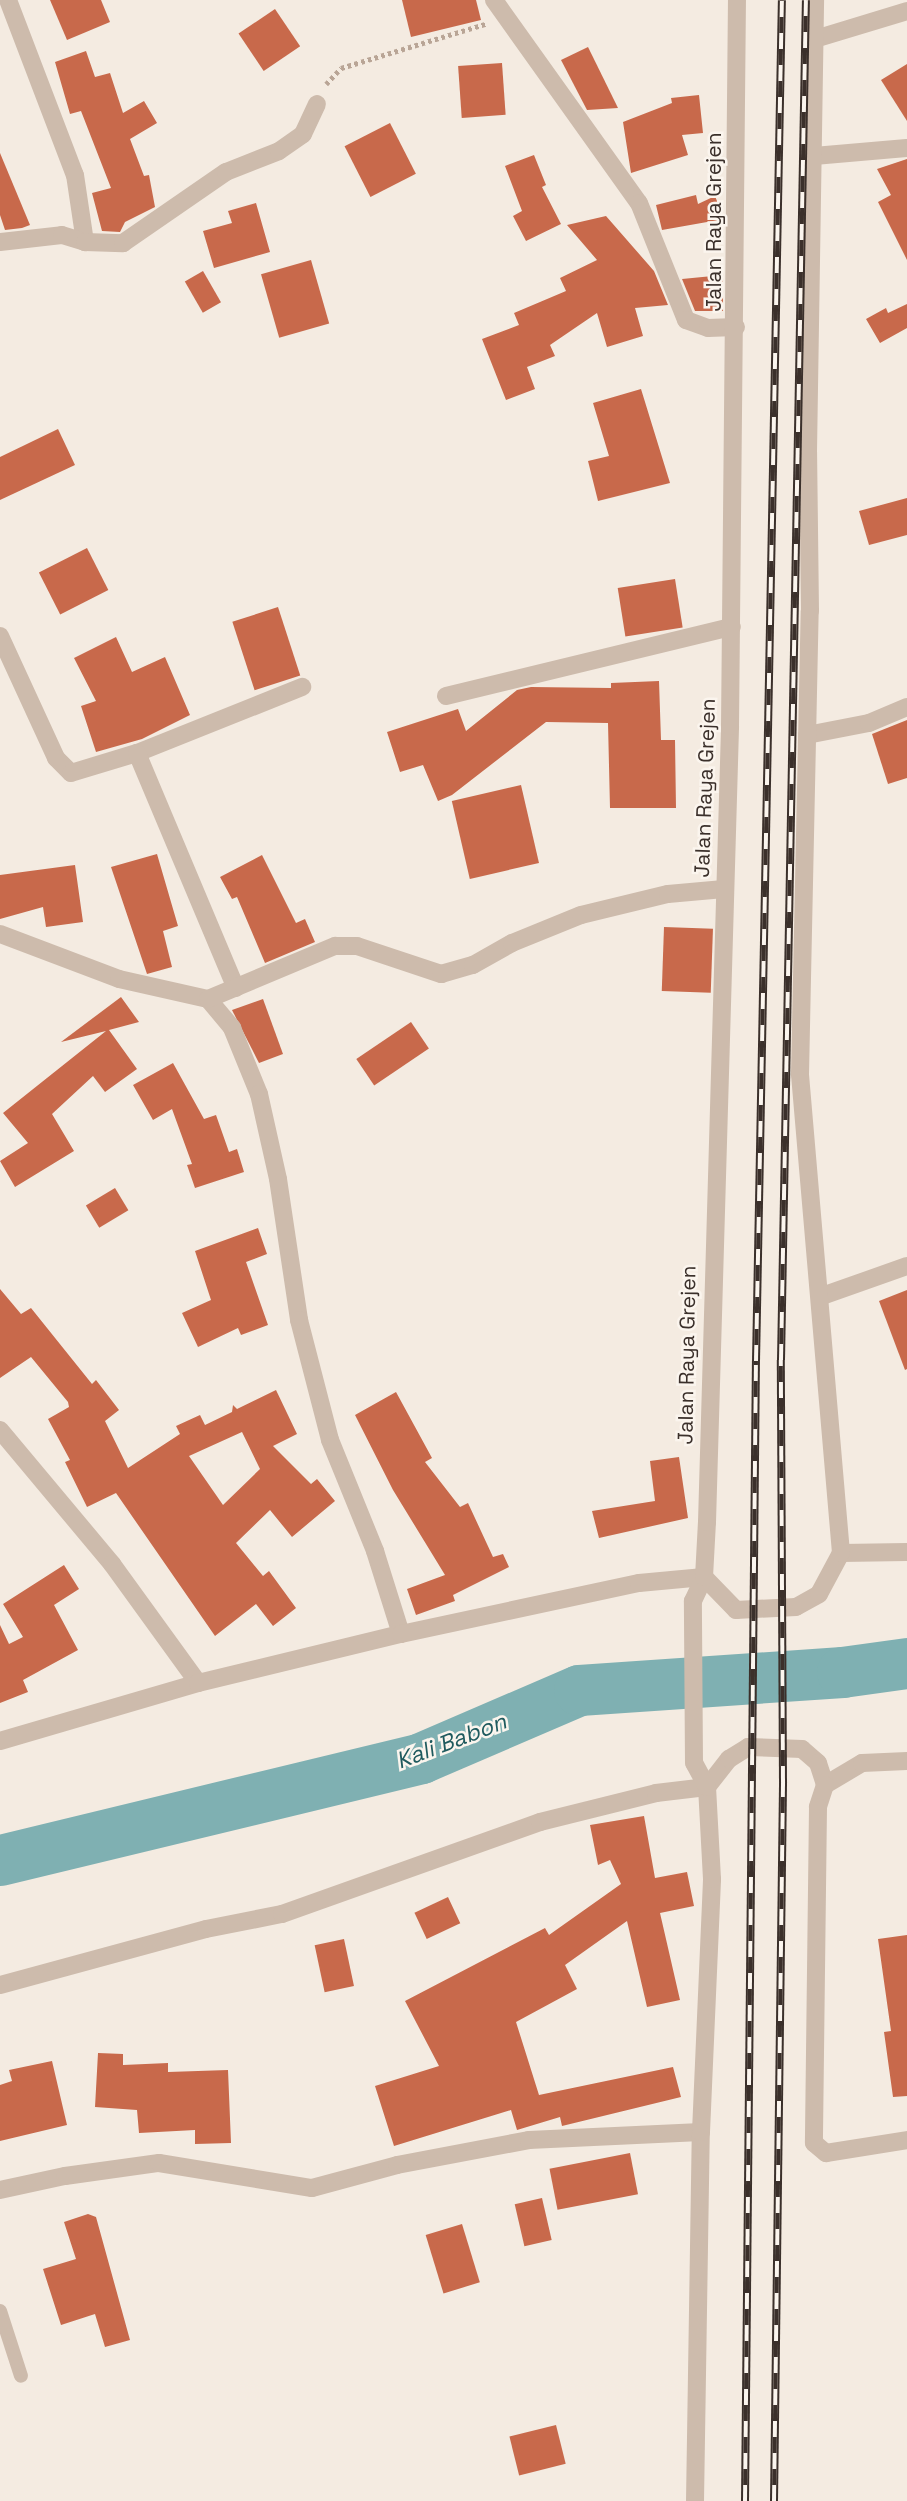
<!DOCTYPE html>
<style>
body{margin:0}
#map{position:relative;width:907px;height:2501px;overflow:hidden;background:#f4ebe1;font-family:"Space Grotesk",sans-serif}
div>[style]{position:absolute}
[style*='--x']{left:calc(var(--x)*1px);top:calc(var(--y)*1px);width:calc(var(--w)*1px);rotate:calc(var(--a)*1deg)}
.river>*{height:51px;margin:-25.5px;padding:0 25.5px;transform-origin:25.5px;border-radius:25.5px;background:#7fb0b2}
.building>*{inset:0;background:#c8694b;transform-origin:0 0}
.path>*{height:4.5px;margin-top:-2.25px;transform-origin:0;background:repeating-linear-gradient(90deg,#b9a596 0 3.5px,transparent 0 7px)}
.service>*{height:14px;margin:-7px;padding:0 7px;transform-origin:7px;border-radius:7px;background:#cdbbac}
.minor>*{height:18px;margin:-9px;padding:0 9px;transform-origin:9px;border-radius:9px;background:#cdbbac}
.rail>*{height:8px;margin-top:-4px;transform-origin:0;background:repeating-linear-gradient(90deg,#fbf5ee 0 16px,#3b302b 0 32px);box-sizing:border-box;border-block:2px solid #3b302b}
span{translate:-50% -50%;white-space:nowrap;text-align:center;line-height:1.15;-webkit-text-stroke:5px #fbf5ee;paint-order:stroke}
.street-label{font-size:21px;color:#3b302b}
.water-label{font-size:23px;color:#1f5a5e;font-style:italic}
</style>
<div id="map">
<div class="river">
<div style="--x:0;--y:1860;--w:433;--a:-13.6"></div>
<div style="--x:421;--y:1758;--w:172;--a:-23.3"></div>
<div style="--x:579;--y:1690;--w:264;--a:-3.9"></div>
<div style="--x:842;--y:1672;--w:66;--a:-7.9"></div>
</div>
<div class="building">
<div style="clip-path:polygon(50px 0,101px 0,110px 22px,67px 40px)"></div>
<div style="clip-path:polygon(402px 0,476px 0,481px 20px,411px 37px)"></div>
<div style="left:275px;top:9px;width:45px;height:44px;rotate:56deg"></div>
<div style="clip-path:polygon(588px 47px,618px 108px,587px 110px,561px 60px)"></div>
<div style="clip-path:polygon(86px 51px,95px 77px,110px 73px,123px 113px,144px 101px,157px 123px,130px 139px,144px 176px,149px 175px,155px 207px,125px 222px,120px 232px,102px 231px,92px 193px,111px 188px,81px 111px,70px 114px,55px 62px)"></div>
<div style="left:502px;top:63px;width:52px;height:44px;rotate:86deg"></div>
<div style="clip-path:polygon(907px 64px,907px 121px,881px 80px)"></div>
<div style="clip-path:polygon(699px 95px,703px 133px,682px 135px,688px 155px,631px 173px,623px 122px,672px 103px,671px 98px)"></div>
<div style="left:390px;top:123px;width:57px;height:51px;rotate:63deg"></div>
<div style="clip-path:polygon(0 153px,30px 225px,22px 228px,5px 230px,0 215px)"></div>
<div style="clip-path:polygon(534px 155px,546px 185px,542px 187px,561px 224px,526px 241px,513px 216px,522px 211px,505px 166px)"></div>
<div style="clip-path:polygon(907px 159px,907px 260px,878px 202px,891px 195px,877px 169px)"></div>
<div style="clip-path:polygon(696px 195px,698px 204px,715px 196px,724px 219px,662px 230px,656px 205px)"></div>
<div style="clip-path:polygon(256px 203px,270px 252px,214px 268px,203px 231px,232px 223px,228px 211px)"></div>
<div style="clip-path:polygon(606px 216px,654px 271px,668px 305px,635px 308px,643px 336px,607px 347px,597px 313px,550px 345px,555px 356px,527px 367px,535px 389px,506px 400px,482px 339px,519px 325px,514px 313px,566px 291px,560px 278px,597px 260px,567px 225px)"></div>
<div style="left:311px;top:260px;width:66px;height:52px;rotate:74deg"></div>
<div style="left:203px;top:271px;width:36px;height:21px;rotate:60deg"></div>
<div style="clip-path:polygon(723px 275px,723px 311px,695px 311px,682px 279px)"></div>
<div style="clip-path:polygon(907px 304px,907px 328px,880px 343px,866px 319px,886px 308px,888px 313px)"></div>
<div style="clip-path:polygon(641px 389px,670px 483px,598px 501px,588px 461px,609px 456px,593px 403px)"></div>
<div style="clip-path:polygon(58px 429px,75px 465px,0 500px,0 457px)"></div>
<div style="clip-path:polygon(907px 498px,907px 535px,869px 545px,859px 511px)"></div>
<div style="left:87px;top:548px;width:47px;height:54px;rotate:63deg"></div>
<div style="left:675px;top:579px;width:49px;height:58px;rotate:81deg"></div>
<div style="left:278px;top:607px;width:72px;height:48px;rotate:72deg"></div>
<div style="clip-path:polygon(116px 637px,132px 672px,165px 657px,190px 715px,142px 739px,96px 752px,81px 706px,96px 701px,74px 658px)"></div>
<div style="clip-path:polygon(659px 681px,661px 740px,675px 740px,676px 808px,610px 808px,608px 723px,546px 722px,452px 795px,438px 801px,423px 765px,400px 772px,387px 732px,458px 709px,466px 731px,517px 690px,531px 687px,611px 688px,611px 683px)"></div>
<div style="clip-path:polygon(907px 720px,907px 778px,888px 784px,872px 734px)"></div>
<div style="left:521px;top:785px;width:80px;height:71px;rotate:77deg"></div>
<div style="clip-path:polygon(157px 854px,178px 926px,163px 931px,172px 967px,147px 974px,111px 867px)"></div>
<div style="clip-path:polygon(262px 855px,296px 923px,305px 919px,315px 942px,265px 963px,237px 897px,232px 899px,220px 877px)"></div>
<div style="clip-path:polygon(75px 865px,83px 922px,46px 927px,43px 907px,0 919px,0 875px)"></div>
<div style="left:664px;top:927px;width:49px;height:64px;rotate:2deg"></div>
<div style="clip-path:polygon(121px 997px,139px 1022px,109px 1030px,137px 1069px,105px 1092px,93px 1076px,52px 1114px,74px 1151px,15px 1187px,0 1161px,28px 1143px,3px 1113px,106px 1031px,61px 1042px)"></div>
<div style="clip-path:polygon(263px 999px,283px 1054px,259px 1063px,232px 1010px)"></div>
<div style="left:411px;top:1022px;width:32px;height:66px;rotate:56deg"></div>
<div style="clip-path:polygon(173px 1063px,204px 1119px,216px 1115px,229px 1152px,237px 1149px,244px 1172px,195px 1188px,187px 1165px,192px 1164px,172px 1109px,153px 1120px,133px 1085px)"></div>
<div style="left:115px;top:1188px;width:26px;height:34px;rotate:59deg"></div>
<div style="clip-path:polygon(258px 1228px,267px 1254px,246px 1262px,268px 1325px,241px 1335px,238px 1328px,198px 1347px,182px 1313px,211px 1300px,195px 1251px)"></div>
<div style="clip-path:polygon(evenodd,0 1289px,21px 1314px,31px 1308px,92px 1384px,96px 1380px,119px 1410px,105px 1421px,128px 1468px,180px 1434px,176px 1426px,200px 1415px,205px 1425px,232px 1412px,233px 1405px,237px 1409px,276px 1390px,297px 1434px,273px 1446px,311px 1484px,317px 1479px,335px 1501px,292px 1537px,270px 1510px,236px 1543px,263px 1576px,269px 1571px,296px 1608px,273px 1626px,256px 1604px,215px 1636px,116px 1493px,87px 1507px,65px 1462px,70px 1460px,48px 1419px,69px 1407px,68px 1402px,31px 1357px,0 1378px,0 1289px,242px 1432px,260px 1469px,223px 1505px,189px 1456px,242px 1432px)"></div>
<div style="clip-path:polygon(907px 1290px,907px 1369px,905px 1370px,879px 1301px)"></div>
<div style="clip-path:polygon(396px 1392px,432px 1458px,425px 1462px,460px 1507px,468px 1503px,493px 1557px,503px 1554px,509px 1567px,453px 1595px,455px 1601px,416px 1615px,407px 1589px,445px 1575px,393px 1490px,355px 1415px)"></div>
<div style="clip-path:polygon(679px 1457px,688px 1518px,599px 1538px,592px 1511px,655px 1501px,650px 1461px)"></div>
<div style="clip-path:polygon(64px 1565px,79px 1589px,54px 1605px,78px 1650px,23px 1680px,28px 1692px,0 1703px,0 1625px,9px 1644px,23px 1637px,3px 1604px)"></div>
<div style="clip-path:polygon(644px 1816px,655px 1878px,687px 1872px,694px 1906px,660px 1913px,680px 2000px,647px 2007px,627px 1921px,565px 1965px,577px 1989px,516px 2022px,539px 2095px,673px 2067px,681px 2097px,562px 2126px,560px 2117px,517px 2130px,511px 2110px,394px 2146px,375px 2086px,439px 2066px,405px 2001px,545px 1928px,549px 1935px,621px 1884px,610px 1860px,598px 1865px,590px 1825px)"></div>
<div style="left:448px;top:1897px;width:29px;height:37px;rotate:65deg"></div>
<div style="clip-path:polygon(907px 1935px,907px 2096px,893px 2097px,884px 2032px,891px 2031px,878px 1939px)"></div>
<div style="left:344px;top:1939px;width:48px;height:30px;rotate:78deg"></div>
<div style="clip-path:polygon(98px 2053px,123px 2054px,123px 2065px,168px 2063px,168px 2072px,228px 2070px,231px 2143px,195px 2144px,195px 2130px,139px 2133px,137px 2110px,95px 2107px)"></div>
<div style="clip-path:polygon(52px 2061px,67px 2125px,0 2141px,0 2085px,12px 2081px,9px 2070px)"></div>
<div style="left:630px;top:2153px;width:42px;height:82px;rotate:79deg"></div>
<div style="left:542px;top:2198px;width:43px;height:28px;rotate:77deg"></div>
<div style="clip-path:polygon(88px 2214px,96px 2217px,130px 2340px,105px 2347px,95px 2314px,61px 2325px,43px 2269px,76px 2259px,64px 2222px)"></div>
<div style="left:462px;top:2224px;width:61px;height:38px;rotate:73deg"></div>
<div style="left:556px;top:2425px;width:40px;height:48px;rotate:76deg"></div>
</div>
<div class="path">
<div style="--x:326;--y:84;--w:22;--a:-47"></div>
<div style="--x:341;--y:68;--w:151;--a:-17"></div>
</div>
<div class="service">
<div style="--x:0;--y:2311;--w:68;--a:72.1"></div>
</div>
<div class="minor">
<div style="--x:8;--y:0;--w:187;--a:69.1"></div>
<div style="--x:75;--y:175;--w:68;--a:81.5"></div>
<div style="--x:494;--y:0;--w:249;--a:54.5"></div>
<div style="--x:639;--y:203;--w:126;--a:68.1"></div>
<div style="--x:686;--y:320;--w:23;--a:20"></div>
<div style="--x:708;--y:328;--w:28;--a:-2"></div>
<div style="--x:815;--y:39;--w:96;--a:-16.9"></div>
<div style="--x:814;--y:156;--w:93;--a:-4.9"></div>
<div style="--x:0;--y:242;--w:62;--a:-6.4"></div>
<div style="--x:62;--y:235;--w:24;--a:17"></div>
<div style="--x:85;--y:242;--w:38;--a:2"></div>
<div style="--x:123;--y:243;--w:125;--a:-34.6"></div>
<div style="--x:226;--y:172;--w:57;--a:-21.6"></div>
<div style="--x:279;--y:151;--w:29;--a:-35"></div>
<div style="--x:303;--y:134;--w:33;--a:-65"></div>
<div style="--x:0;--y:636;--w:134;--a:65.3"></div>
<div style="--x:56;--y:758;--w:21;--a:45"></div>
<div style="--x:71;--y:773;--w:69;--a:-16.9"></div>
<div style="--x:137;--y:753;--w:178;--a:-21.8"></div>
<div style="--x:446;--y:696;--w:294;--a:-13.6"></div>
<div style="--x:807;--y:735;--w:63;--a:-11"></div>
<div style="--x:869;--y:723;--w:41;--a:-22.8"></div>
<div style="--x:137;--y:753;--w:255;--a:67.2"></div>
<div style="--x:0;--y:934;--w:127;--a:20.7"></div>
<div style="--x:119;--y:979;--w:91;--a:12.7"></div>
<div style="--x:208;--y:999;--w:38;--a:50"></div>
<div style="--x:232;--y:1028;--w:71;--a:67.8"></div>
<div style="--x:259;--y:1094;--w:87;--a:77.4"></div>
<div style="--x:278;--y:1179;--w:143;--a:81.5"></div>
<div style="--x:299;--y:1320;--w:124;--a:75.5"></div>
<div style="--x:330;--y:1440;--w:120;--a:67.9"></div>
<div style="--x:375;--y:1551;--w:87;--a:72.6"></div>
<div style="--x:208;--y:999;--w:138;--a:-22.7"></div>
<div style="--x:335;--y:946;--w:22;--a:0"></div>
<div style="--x:357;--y:946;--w:89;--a:18.4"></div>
<div style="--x:441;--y:974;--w:33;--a:-16"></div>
<div style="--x:473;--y:965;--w:45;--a:-29.4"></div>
<div style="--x:512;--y:943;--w:74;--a:-22.1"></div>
<div style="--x:581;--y:915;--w:89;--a:-13.6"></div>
<div style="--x:668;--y:894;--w:56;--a:-5.1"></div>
<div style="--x:822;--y:1296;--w:90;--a:-19.4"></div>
<div style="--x:0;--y:1430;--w:175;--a:50.1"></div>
<div style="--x:112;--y:1564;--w:147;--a:54.1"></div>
<div style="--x:841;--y:1553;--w:66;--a:-0.9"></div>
<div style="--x:704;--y:1577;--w:46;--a:45.9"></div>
<div style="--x:736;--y:1610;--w:60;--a:-2.9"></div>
<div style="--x:796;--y:1607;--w:26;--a:-29"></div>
<div style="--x:819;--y:1594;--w:47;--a:-61.8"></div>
<div style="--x:841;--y:1553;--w:481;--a:-94.9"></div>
<div style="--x:800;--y:1074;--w:463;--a:-88.8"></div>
<div style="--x:810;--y:611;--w:159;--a:-90.7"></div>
<div style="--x:808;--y:452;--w:452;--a:-89.1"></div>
<div style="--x:0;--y:1741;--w:206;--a:-16.3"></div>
<div style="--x:198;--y:1683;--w:209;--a:-13.6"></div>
<div style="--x:401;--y:1634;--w:243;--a:-12.1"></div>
<div style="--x:639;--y:1583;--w:65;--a:-5.3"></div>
<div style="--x:825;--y:1785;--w:43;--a:-30.7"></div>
<div style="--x:862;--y:1763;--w:45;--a:-2.5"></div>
<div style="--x:0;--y:1985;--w:213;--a:-15.2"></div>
<div style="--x:206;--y:1929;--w:77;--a:-11.2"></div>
<div style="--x:282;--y:1914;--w:274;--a:-19.6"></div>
<div style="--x:540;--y:1822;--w:120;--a:-14"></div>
<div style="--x:656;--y:1793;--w:51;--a:-6.7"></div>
<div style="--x:707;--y:1787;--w:36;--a:-52"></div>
<div style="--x:729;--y:1759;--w:22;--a:-32"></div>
<div style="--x:748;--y:1747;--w:54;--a:2.1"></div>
<div style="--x:802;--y:1749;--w:21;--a:41"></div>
<div style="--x:818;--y:1763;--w:23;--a:72"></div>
<div style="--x:825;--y:1785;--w:23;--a:108"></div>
<div style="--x:818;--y:1807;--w:336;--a:90.7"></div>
<div style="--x:814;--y:2143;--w:16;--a:40"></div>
<div style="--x:826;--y:2153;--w:82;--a:-9.1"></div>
<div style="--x:0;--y:2190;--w:66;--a:-12.2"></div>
<div style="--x:65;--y:2176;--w:95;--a:-7.9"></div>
<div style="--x:159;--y:2163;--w:155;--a:9.3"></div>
<div style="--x:312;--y:2188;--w:88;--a:-15.1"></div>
<div style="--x:397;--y:2165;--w:134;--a:-10.7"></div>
<div style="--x:529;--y:2140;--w:172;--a:-2.7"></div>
<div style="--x:695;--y:2501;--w:369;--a:-89.1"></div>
<div style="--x:701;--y:2132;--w:253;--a:-87.5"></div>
<div style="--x:712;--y:1879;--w:92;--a:-93.1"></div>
<div style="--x:707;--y:1787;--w:27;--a:-118"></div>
<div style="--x:694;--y:1763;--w:162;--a:-90.4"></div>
<div style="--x:693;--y:1601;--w:26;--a:-65"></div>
<div style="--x:704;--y:1577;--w:55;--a:-86.9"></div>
<div style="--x:707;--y:1522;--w:796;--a:-88.34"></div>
<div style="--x:730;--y:726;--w:726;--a:-89.45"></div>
</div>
<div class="rail">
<div style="--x:745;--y:2501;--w:1140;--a:-89.45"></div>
<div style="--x:756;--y:1361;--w:1361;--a:-88.91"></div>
<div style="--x:774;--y:2501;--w:719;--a:-89.28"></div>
<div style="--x:783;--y:1782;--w:422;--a:-90.3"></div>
<div style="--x:781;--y:1360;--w:1360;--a:-88.95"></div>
</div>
<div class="street-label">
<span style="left:714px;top:222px;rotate:-90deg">Jalan Raya Grejen</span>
<span style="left:705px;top:788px;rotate:-88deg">Jalan Raya Grejen</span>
<span style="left:687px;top:1355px;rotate:-89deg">Jalan Raya Grejen</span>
</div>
<div class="water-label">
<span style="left:451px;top:1741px;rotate:-21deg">Kali Babon</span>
</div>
</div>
